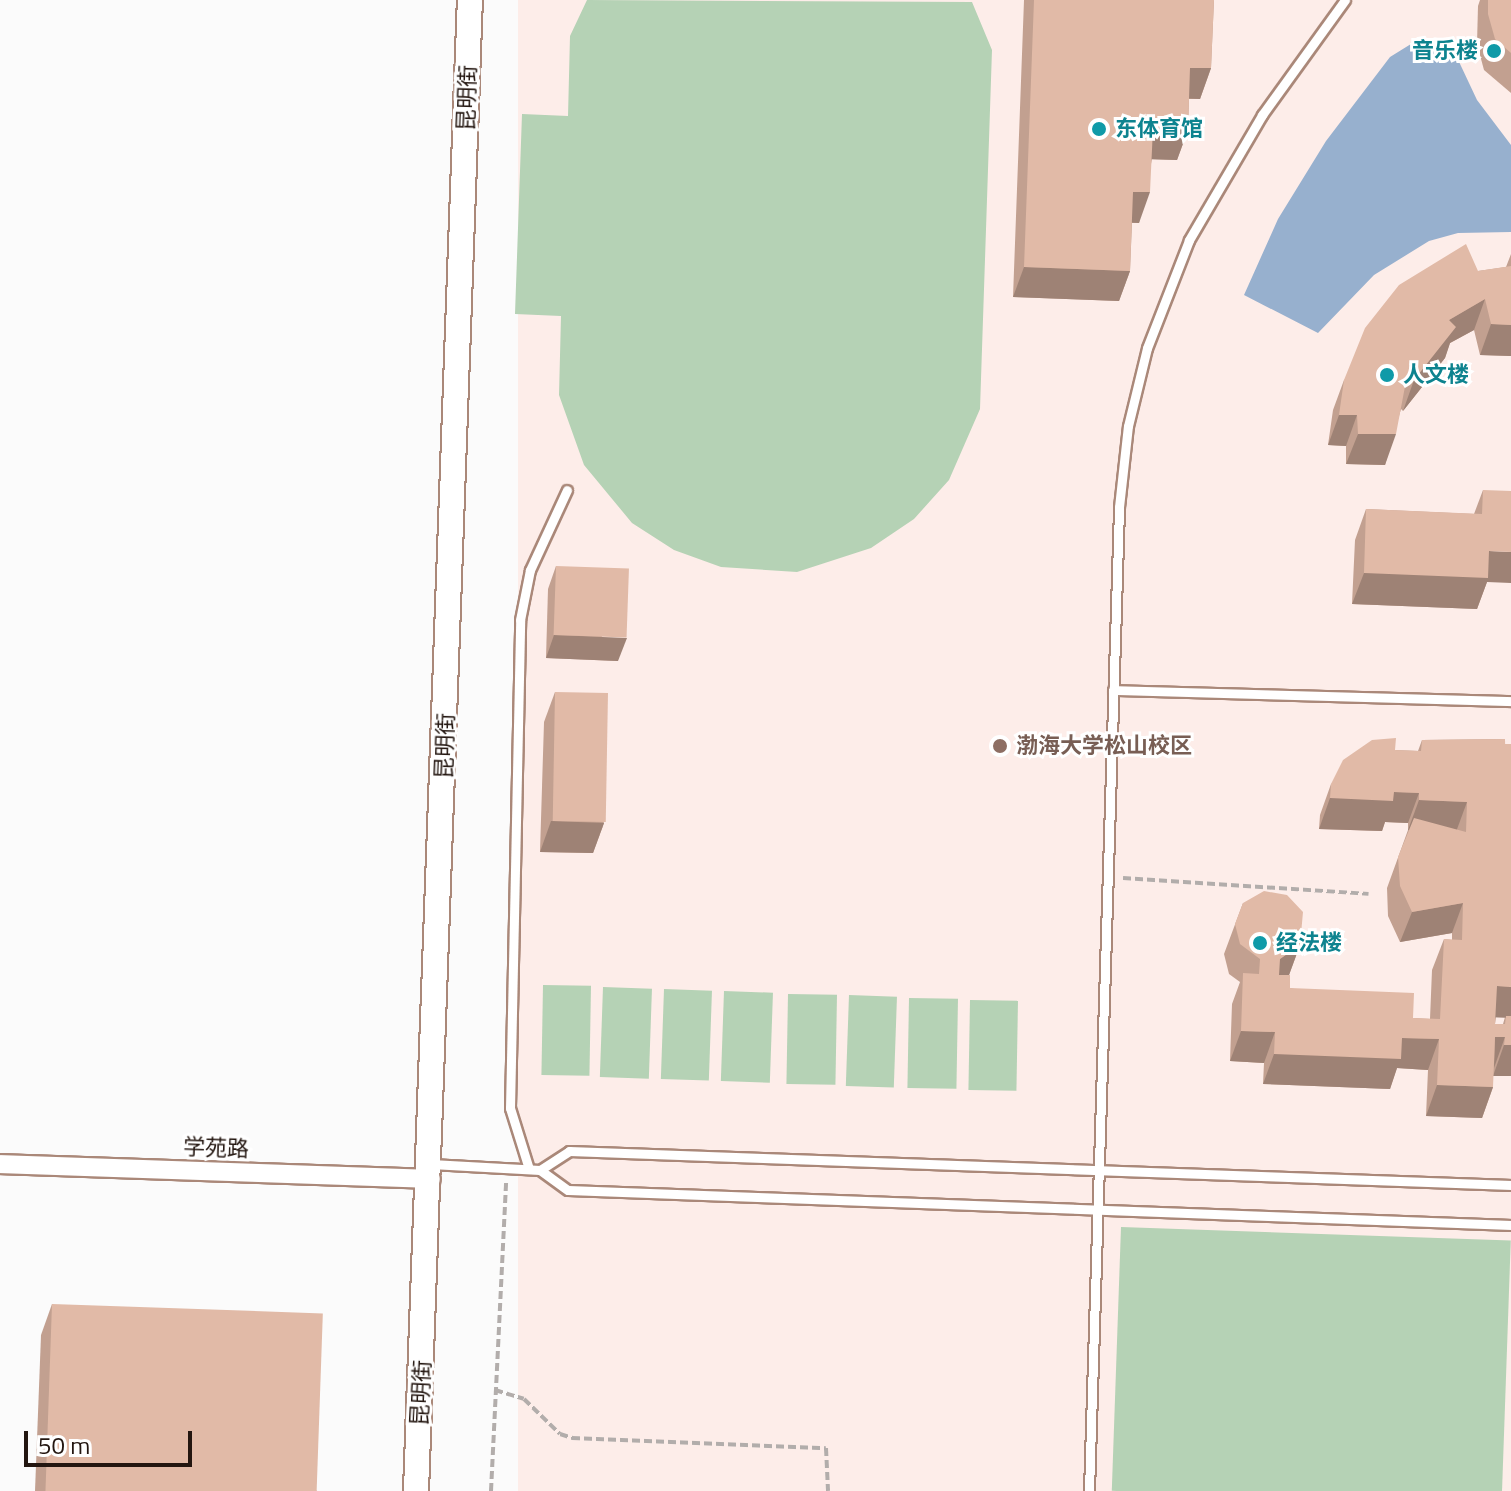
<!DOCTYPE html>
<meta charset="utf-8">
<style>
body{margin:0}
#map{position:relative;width:1511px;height:1491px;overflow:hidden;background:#fbfbfb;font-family:"Titillium Web","Noto Sans SC",sans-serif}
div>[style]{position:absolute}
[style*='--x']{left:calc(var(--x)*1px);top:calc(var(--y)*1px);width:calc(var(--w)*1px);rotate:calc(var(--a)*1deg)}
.education>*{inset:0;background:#fdede9;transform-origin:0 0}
.green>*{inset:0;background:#b5d2b5;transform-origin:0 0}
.water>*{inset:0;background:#97b0ce}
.path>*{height:4px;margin-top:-2px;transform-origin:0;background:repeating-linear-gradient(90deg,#b2adab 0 8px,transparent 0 12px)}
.roads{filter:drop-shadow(2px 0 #aa8879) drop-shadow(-2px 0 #aa8879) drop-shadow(0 2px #aa8879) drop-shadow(0 -2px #aa8879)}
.lane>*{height:9px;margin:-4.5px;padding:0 4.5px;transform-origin:4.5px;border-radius:4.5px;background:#fff}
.street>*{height:18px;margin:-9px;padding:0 9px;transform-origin:9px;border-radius:9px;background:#fff}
.secondary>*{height:24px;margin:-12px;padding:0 12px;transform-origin:12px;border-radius:12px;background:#fff}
.wall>*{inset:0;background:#c2a090}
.shaded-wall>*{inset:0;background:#9e8275}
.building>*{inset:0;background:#e1baa7;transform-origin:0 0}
.dots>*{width:22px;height:22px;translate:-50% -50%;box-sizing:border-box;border:4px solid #fff;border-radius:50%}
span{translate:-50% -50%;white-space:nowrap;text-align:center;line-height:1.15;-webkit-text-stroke:6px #fff;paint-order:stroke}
.culture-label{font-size:22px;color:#0d838f;font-weight:700}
.right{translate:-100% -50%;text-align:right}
.left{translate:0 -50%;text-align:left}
.street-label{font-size:22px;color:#231610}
.education-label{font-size:22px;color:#785e54;font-weight:700}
.scale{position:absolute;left:24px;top:1431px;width:168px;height:36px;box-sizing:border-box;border:4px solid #231610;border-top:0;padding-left:10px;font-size:24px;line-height:28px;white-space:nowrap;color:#231610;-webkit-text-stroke:6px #fff;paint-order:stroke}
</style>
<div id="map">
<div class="education">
<div style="left:518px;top:0;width:993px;height:1492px"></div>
</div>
<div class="green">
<div style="clip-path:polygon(587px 0,972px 2px,992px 50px,980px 409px,949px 480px,914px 519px,871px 548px,797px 572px,721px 567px,674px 550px,632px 523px,584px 465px,559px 395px,561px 316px,515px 314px,522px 114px,568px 116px,570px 36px)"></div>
<div style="left:543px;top:985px;width:48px;height:90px;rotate:1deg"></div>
<div style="left:603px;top:987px;width:49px;height:90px;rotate:2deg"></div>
<div style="left:664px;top:989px;width:48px;height:90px;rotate:2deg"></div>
<div style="left:724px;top:991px;width:49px;height:90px;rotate:2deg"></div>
<div style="left:788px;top:994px;width:49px;height:90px;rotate:1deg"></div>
<div style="left:849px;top:995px;width:48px;height:91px;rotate:2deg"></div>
<div style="left:909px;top:998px;width:49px;height:90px;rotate:1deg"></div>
<div style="left:970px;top:1000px;width:48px;height:90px;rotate:1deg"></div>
<div style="left:1121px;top:1227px;width:390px;height:264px;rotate:2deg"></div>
</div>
<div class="water">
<div style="clip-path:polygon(1419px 39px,1437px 40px,1453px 49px,1477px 100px,1511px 145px,1511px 232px,1458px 233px,1429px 241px,1374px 275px,1318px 333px,1244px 295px,1278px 219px,1326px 141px,1390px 57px)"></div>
</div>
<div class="path">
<div style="--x:1123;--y:878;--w:246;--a:3.7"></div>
<div style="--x:495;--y:1390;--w:30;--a:17"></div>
<div style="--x:524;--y:1399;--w:50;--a:44.2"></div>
<div style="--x:560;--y:1434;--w:13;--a:18"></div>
<div style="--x:572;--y:1438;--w:254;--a:2.3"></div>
<div style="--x:826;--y:1448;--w:43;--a:87.3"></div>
<div style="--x:491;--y:1491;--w:309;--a:-87.2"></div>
</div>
<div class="roads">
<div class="lane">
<div style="--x:1113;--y:690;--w:398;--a:1.6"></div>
<div style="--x:431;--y:1164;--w:109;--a:3.2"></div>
<div style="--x:540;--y:1170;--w:34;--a:36"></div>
<div style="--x:568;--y:1190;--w:944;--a:2.13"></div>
<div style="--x:529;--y:1169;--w:64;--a:-107.3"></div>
<div style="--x:510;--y:1108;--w:488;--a:-88.8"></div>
<div style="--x:520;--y:620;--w:51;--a:-78.7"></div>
<div style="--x:530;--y:570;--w:88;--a:-65.2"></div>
<div style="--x:540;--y:1170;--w:35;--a:-33"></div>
<div style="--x:569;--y:1151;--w:943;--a:2.07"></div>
<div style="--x:1089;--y:1491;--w:984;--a:-88.25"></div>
<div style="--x:1119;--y:507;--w:81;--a:-83.7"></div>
<div style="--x:1128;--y:426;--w:80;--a:-76.3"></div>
<div style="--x:1147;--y:348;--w:116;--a:-68.7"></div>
<div style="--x:1189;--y:240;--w:145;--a:-59.7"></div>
<div style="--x:1262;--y:115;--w:142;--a:-54.2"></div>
</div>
<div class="street">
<div style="--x:0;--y:1164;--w:431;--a:2"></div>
</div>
<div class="secondary">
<div style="--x:416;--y:1491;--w:1492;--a:-87.93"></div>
</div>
</div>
<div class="wall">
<div style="clip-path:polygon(1024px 0,1214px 0,1211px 68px,1200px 99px,1189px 99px,1188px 130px,1177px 160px,1152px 159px,1139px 223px,1132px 223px,1130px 271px,1119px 301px,1013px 297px)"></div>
<div style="clip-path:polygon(1480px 0,1511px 0,1511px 93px,1484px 70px,1477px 44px,1478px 6px)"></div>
<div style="clip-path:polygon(1511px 254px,1511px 356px,1480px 355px,1474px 330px,1450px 343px,1445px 358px,1403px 411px,1401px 409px,1385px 465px,1346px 464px,1346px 446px,1328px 445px,1333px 410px,1344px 380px,1478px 271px,1506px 267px)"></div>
<div style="clip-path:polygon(1483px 490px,1487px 582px,1477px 609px,1352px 604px,1355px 540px,1366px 509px,1474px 514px)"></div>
<div style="clip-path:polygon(556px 566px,618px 661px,546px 658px,548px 589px)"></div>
<div style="clip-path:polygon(555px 692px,604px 823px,593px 853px,540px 852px,544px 722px)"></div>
<div style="clip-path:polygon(evenodd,1505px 739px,1511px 1076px,1493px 1076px,1493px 1087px,1482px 1118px,1426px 1116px,1428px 1070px,1397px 1068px,1390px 1089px,1263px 1084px,1264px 1063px,1230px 1061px,1232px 1004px,1240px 982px,1229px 974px,1224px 954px,1243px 903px,1300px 945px,1289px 975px,1290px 988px,1413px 1018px,1430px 1019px,1432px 970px,1444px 939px,1452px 940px,1452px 933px,1400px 942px,1388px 916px,1387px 888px,1408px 830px,1408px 823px,1385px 822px,1382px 831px,1319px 829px,1320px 815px,1331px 784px,1395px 750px,1418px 751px,1422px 740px,1505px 739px,1496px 1017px,1505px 1017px,1503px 1024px,1495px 1024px,1496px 1017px)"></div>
<div style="clip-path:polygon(52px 1304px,317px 1491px,35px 1491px,41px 1335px)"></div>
</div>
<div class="shaded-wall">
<div style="clip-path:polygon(1190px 68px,1211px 68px,1200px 99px,1179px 98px)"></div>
<div style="clip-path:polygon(1153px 128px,1188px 130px,1177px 160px,1141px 159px)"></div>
<div style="clip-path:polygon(1133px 192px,1150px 192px,1139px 223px,1122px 222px)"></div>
<div style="clip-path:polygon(1024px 267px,1130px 271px,1119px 301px,1013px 297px)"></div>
<div style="clip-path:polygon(1485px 299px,1474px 330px,1450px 343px,1445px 358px,1403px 411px,1414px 380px,1449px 320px)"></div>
<div style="clip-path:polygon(1491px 324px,1511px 325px,1511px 356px,1480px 355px)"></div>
<div style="clip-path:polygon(1339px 415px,1357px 415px,1346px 446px,1328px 445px)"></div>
<div style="clip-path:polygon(1358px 434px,1396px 434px,1385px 465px,1346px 464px)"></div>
<div style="clip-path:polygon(1489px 551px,1511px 552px,1511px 583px,1487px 582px,1477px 609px,1352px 604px,1364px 573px)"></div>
<div style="clip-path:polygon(554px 635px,627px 638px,618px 661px,546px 658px)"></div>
<div style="clip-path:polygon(1394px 792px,1419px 793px,1408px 823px,1385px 822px,1382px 831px,1319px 829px,1330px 798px)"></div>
<div style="clip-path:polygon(1419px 800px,1467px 802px,1456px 832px,1408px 830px)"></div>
<div style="clip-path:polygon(551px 821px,604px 823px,593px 853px,540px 852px)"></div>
<div style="clip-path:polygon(1463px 903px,1452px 933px,1400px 942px,1412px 912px)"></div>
<div style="clip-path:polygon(1300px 945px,1289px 975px,1269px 990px,1280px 959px)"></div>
<div style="clip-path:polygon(1497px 986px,1511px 987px,1511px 1018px,1486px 1017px)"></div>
<div style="clip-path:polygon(1241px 1031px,1275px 1032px,1264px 1063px,1230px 1061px)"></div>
<div style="clip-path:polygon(1495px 1037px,1505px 1037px,1494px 1068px)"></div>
<div style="clip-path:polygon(1402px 1038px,1439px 1039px,1428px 1070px,1397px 1068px,1390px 1089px,1263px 1084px,1274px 1054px)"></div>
<div style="clip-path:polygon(1504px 1045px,1511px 1045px,1511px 1076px,1493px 1076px)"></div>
<div style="clip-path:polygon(1437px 1085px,1493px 1087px,1482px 1118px,1426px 1116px)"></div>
</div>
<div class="building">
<div style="clip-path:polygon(1034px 0,1214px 0,1211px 68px,1190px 68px,1188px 130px,1153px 128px,1150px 192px,1133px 192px,1130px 271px,1024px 267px)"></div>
<div style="clip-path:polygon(1488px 0,1511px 0,1511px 53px,1495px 39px,1488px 14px)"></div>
<div style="clip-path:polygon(1466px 244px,1478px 271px,1511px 266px,1511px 325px,1491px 324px,1485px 299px,1449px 320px,1456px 327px,1414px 380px,1407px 376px,1396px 434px,1358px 434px,1357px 415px,1339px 415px,1344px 380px,1365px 328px,1399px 285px)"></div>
<div style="clip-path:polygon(1483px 490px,1511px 491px,1511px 552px,1489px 551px,1488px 578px,1364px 573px,1366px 509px,1482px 514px)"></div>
<div style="left:556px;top:566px;width:73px;height:69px;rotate:2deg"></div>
<div style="left:555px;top:692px;width:53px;height:129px;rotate:1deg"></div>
<div style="clip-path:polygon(1396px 738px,1395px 750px,1421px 751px,1422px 740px,1505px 739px,1505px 744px,1511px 744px,1511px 987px,1497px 986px,1495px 1024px,1505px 1024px,1506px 1016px,1511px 1016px,1511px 1045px,1504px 1045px,1505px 1037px,1495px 1037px,1493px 1087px,1437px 1085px,1439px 1039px,1402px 1038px,1401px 1059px,1274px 1054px,1275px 1032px,1241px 1031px,1243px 973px,1259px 974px,1260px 959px,1240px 944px,1235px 924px,1243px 903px,1264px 891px,1287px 895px,1303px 912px,1300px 945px,1280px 959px,1279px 975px,1290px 975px,1290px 988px,1414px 993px,1413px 1018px,1440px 1019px,1444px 939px,1462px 940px,1463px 903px,1412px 912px,1400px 886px,1398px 857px,1414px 818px,1466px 832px,1467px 802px,1419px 800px,1419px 793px,1394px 792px,1393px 801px,1330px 798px,1331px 784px,1343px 760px,1372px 740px)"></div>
<div style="left:52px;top:1304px;width:271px;height:187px;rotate:2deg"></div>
</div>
<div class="dots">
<div style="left:1494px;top:51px;background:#0f9aa8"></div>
<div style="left:1099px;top:129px;background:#0f9aa8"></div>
<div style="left:1387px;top:375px;background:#0f9aa8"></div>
<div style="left:1000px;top:746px;background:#8d6e63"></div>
<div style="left:1260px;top:943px;background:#0f9aa8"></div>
</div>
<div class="culture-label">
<span class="right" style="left:1478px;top:51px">音乐楼</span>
<span class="left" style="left:1115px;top:129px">东体育馆</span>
<span class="left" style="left:1403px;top:375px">人文楼</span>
<span class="left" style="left:1276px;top:943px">经法楼</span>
</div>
<div class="street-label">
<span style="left:467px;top:98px;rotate:-88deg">昆明街</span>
<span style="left:445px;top:746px;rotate:-88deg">昆明街</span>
<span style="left:216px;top:1148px;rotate:2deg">学苑路</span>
<span style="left:421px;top:1393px;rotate:-87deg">昆明街</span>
</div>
<div class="education-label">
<span class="left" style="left:1016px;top:746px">渤海大学松山校区</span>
</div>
<div class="scale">50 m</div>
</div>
